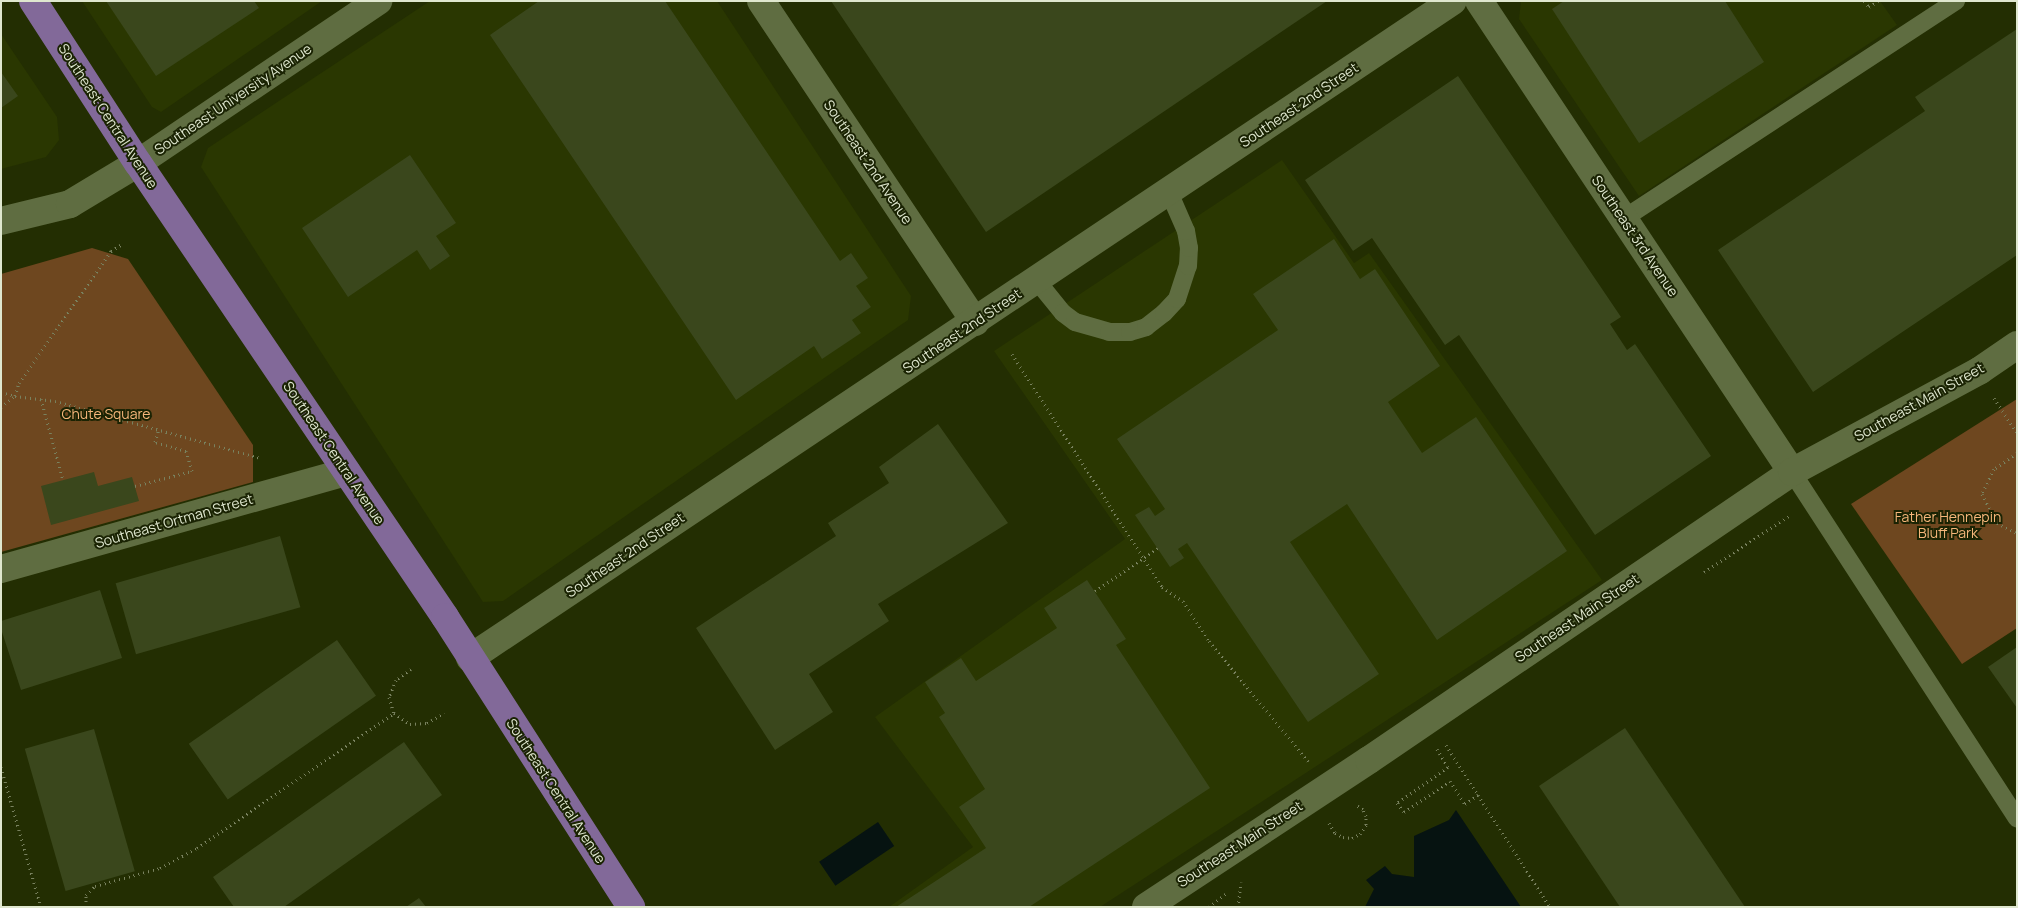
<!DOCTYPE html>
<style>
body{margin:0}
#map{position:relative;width:2018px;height:908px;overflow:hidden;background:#232e02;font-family:Manrope,sans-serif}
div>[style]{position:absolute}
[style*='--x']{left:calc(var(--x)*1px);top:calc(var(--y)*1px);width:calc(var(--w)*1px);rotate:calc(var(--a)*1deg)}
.built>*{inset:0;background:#2a3701}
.green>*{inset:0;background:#6e471f}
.water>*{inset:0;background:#061311;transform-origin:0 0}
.building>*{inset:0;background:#3a471c;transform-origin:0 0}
.path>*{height:3px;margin-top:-1.5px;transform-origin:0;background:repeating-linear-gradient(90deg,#79825f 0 1px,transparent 0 5px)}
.lane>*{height:18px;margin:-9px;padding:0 9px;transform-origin:9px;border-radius:9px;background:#5f6d41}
.street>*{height:28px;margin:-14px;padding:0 14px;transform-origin:14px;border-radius:14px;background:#5f6d41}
.secondary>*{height:28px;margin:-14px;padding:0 14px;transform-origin:14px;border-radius:14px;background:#5f6d41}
.primary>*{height:28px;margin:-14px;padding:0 14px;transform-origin:14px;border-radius:14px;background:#826999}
span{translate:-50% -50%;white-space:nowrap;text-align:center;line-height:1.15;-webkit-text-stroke:4px #1a2303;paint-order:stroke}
.street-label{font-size:14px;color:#dfe7cf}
.park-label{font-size:14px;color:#f6b67b}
.frame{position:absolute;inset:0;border:2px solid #dfe7cf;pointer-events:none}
</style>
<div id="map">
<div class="built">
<div style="clip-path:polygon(82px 1px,322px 1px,161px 112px,152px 107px)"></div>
<div style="clip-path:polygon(430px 1px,717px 1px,911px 296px,908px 320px,503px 601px,483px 602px,201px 167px,208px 148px)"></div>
<div style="clip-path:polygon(1521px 1px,1880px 1px,1897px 25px,1639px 196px,1519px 19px)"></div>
<div style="clip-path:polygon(1px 34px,57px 117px,59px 140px,46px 157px,1px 169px)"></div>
<div style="clip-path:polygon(1282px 160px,1354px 263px,1369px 253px,1602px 580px,1100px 907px,889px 907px,973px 847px,875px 717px,1125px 539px,994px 351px)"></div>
</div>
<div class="green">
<div style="clip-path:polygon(92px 248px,128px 259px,253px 445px,253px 482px,1px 552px,1px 274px)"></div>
<div style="clip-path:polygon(2017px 399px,2017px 628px,1962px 664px,1851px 504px)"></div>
</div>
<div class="water">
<div style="clip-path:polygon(1456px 810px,1521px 907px,1365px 907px,1374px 889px,1366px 880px,1385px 866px,1392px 874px,1414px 877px,1414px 836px,1449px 820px)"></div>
<div style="left:878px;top:822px;width:29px;height:71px;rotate:56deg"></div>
</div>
<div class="building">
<div style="clip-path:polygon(106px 1px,254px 1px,259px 8px,156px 76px)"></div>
<div style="clip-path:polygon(539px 1px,665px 1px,840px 261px,851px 253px,868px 278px,856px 286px,871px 307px,852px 320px,861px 333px,822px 359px,814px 346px,736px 400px,490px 35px)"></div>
<div style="clip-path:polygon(831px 1px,1327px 1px,986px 232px)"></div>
<div style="clip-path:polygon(1564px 1px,1725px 1px,1764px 62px,1639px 143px,1552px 9px)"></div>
<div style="clip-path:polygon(2017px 29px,2017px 255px,1813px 392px,1718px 250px,1925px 111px,1915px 97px)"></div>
<div style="clip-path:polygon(1px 72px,18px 96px,1px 108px)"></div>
<div style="clip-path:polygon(1458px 76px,1621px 317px,1610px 324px,1627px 350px,1635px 344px,1711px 456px,1595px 535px,1459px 335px,1445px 345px,1372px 238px,1353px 251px,1305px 180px)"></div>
<div style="clip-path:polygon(410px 155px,456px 223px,436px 236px,450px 256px,430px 270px,417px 250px,348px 297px,302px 228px)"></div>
<div style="clip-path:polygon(1334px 239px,1360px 279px,1375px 269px,1440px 366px,1388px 402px,1422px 453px,1476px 417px,1567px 551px,1437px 640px,1347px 504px,1290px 542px,1379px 674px,1308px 722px,1187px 543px,1178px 549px,1184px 558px,1170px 567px,1135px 515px,1149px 507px,1155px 516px,1165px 509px,1117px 439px,1278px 330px,1253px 294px)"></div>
<div style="clip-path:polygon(938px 424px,1008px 523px,878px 604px,889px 621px,809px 674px,833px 712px,775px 750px,696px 628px,836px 536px,828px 523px,889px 483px,879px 467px)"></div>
<div style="clip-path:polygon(94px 472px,98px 486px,132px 477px,139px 501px,51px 525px,41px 486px)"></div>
<div style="left:280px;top:536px;width:74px;height:171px;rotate:74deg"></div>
<div style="clip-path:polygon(1087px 580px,1126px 639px,1116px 645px,1210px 788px,1029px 907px,896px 907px,986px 848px,959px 807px,985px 789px,939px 717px,945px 713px,925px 682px,961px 658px,976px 681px,1057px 628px,1044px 608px)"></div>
<div style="clip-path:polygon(100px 590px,122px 658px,21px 690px,1px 629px,1px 621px)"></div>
<div style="left:337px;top:640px;width:68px;height:181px;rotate:55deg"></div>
<div style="clip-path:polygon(2017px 647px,2017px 708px,1988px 667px)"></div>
<div style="clip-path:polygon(1625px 728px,1745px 907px,1620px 907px,1539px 786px)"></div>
<div style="left:94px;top:729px;width:148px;height:72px;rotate:74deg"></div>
<div style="clip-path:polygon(404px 742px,442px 795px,284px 907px,234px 907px,213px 877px)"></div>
<div style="clip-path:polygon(419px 898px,426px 907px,406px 907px)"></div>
</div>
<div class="path">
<div style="--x:1864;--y:1;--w:8;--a:50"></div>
<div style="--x:1869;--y:7;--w:11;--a:-34"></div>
<div style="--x:1012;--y:354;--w:277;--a:57.2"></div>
<div style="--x:1162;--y:587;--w:25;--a:34"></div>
<div style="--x:1183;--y:601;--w:48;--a:57"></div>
<div style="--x:1209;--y:641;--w:156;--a:50.5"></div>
<div style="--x:1;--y:392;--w:15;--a:16"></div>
<div style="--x:15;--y:396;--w:14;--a:-73"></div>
<div style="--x:19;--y:383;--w:161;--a:-55.1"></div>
<div style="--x:111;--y:251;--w:13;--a:-32"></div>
<div style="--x:1994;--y:398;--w:42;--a:56.7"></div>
<div style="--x:41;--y:399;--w:84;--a:74.8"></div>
<div style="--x:1;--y:407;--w:18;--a:-38"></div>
<div style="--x:15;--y:396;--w:40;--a:7.1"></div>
<div style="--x:55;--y:401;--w:213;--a:15.5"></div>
<div style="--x:2017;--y:453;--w:28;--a:145"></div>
<div style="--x:1994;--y:469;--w:28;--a:116"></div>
<div style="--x:1982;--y:494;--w:33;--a:63"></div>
<div style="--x:1997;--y:523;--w:22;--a:27"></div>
<div style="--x:135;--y:486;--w:59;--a:-14.7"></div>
<div style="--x:192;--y:471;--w:21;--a:-107"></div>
<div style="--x:186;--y:451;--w:32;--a:-164"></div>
<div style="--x:155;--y:442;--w:14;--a:-73"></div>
<div style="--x:1704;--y:572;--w:103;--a:-33.5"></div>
<div style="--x:1095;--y:591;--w:76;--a:-34.3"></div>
<div style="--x:411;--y:669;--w:19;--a:144"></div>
<div style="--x:396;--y:680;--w:18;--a:112"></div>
<div style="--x:389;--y:697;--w:17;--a:73"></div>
<div style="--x:394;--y:713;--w:19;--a:35"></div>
<div style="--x:410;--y:724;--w:17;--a:-3"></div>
<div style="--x:427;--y:723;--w:20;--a:-30"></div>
<div style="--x:1446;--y:745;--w:59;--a:57.4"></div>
<div style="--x:1437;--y:749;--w:21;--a:59"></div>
<div style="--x:1448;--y:767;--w:62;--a:144.8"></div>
<div style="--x:1397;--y:803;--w:11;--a:52"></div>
<div style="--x:1404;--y:812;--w:55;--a:-34"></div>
<div style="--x:1450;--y:781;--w:27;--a:57"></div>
<div style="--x:1465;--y:804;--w:16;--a:-35"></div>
<div style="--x:1478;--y:795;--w:133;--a:57.3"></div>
<div style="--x:1;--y:767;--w:146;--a:74.1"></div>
<div style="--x:1329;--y:823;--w:12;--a:59"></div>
<div style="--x:1335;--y:833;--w:9;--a:27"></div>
<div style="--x:1343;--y:837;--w:9;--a:6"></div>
<div style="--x:1352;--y:838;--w:9;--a:-27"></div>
<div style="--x:1360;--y:834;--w:11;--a:-56"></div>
<div style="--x:1366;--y:825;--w:9;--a:-90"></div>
<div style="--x:1366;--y:816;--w:8;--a:-113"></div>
<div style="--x:1363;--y:809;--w:8;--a:-150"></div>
<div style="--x:86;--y:907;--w:12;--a:-90"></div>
<div style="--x:86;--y:895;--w:13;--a:-45"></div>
<div style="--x:95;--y:886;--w:67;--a:-15.5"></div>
<div style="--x:160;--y:868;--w:42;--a:-28.4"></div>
<div style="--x:197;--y:848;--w:239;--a:-34.4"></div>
<div style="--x:1209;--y:907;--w:24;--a:-38"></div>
<div style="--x:1238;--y:907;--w:25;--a:-83"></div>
</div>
<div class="lane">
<div style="--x:1623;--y:219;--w:398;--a:-33.2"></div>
<div style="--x:1037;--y:281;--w:41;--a:50.9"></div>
<div style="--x:1063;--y:313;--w:15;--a:37"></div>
<div style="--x:1075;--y:322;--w:35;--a:16"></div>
<div style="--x:1109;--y:332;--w:21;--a:0"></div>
<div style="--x:1130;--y:332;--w:17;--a:-17"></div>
<div style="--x:1146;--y:327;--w:23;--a:-38"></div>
<div style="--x:1164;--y:313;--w:19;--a:-47"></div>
<div style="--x:1177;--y:299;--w:35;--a:-72"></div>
<div style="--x:1188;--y:266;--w:18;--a:-87"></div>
<div style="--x:1189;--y:248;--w:17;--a:-100"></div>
<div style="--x:1186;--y:231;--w:43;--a:-113.6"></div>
<div style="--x:1792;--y:472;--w:413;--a:57"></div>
</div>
<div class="street">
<div style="--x:761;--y:1;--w:386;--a:56.3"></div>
<div style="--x:1479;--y:1;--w:566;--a:56.39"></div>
<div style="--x:1;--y:569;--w:359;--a:-15.7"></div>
<div style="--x:470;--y:658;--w:1182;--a:-33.76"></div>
</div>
<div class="secondary">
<div style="--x:1;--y:221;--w:71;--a:-13.8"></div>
<div style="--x:70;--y:204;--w:79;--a:-31.1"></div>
<div style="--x:138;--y:163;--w:290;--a:-34"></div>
<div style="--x:1146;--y:907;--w:267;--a:-33.4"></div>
<div style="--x:1369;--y:760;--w:512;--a:-34.25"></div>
<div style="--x:1792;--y:472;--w:213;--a:-28.4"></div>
<div style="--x:1979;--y:371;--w:46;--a:-34.4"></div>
</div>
<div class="primary">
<div style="--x:33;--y:1;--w:193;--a:57.1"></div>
<div style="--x:138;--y:163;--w:548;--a:55.93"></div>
<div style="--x:445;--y:617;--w:345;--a:57.3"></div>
</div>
<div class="street-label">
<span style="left:233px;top:99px;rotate:-34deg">Southeast University Avenue</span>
<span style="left:1299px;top:105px;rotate:-34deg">Southeast 2nd Street</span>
<span style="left:108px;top:116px;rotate:57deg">Southeast Central Avenue</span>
<span style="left:868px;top:162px;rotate:56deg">Southeast 2nd Avenue</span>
<span style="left:1635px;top:236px;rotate:56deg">Southeast 3rd Avenue</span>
<span style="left:962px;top:331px;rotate:-34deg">Southeast 2nd Street</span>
<span style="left:1919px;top:402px;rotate:-29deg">Southeast Main Street</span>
<span style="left:334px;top:453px;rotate:56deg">Southeast Central Avenue</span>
<span style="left:174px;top:521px;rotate:-16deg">Southeast Ortman Street</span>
<span style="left:625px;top:555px;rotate:-34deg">Southeast 2nd Street</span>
<span style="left:1577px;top:618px;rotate:-34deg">Southeast Main Street</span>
<span style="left:556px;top:791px;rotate:57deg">Southeast Central Avenue</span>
<span style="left:1240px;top:844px;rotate:-33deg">Southeast Main Street</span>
</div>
<div class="park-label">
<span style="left:106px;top:414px">Chute Square</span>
<span style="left:1948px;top:525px">Father Hennepin<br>Bluff Park</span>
</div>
<div class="frame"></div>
</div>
